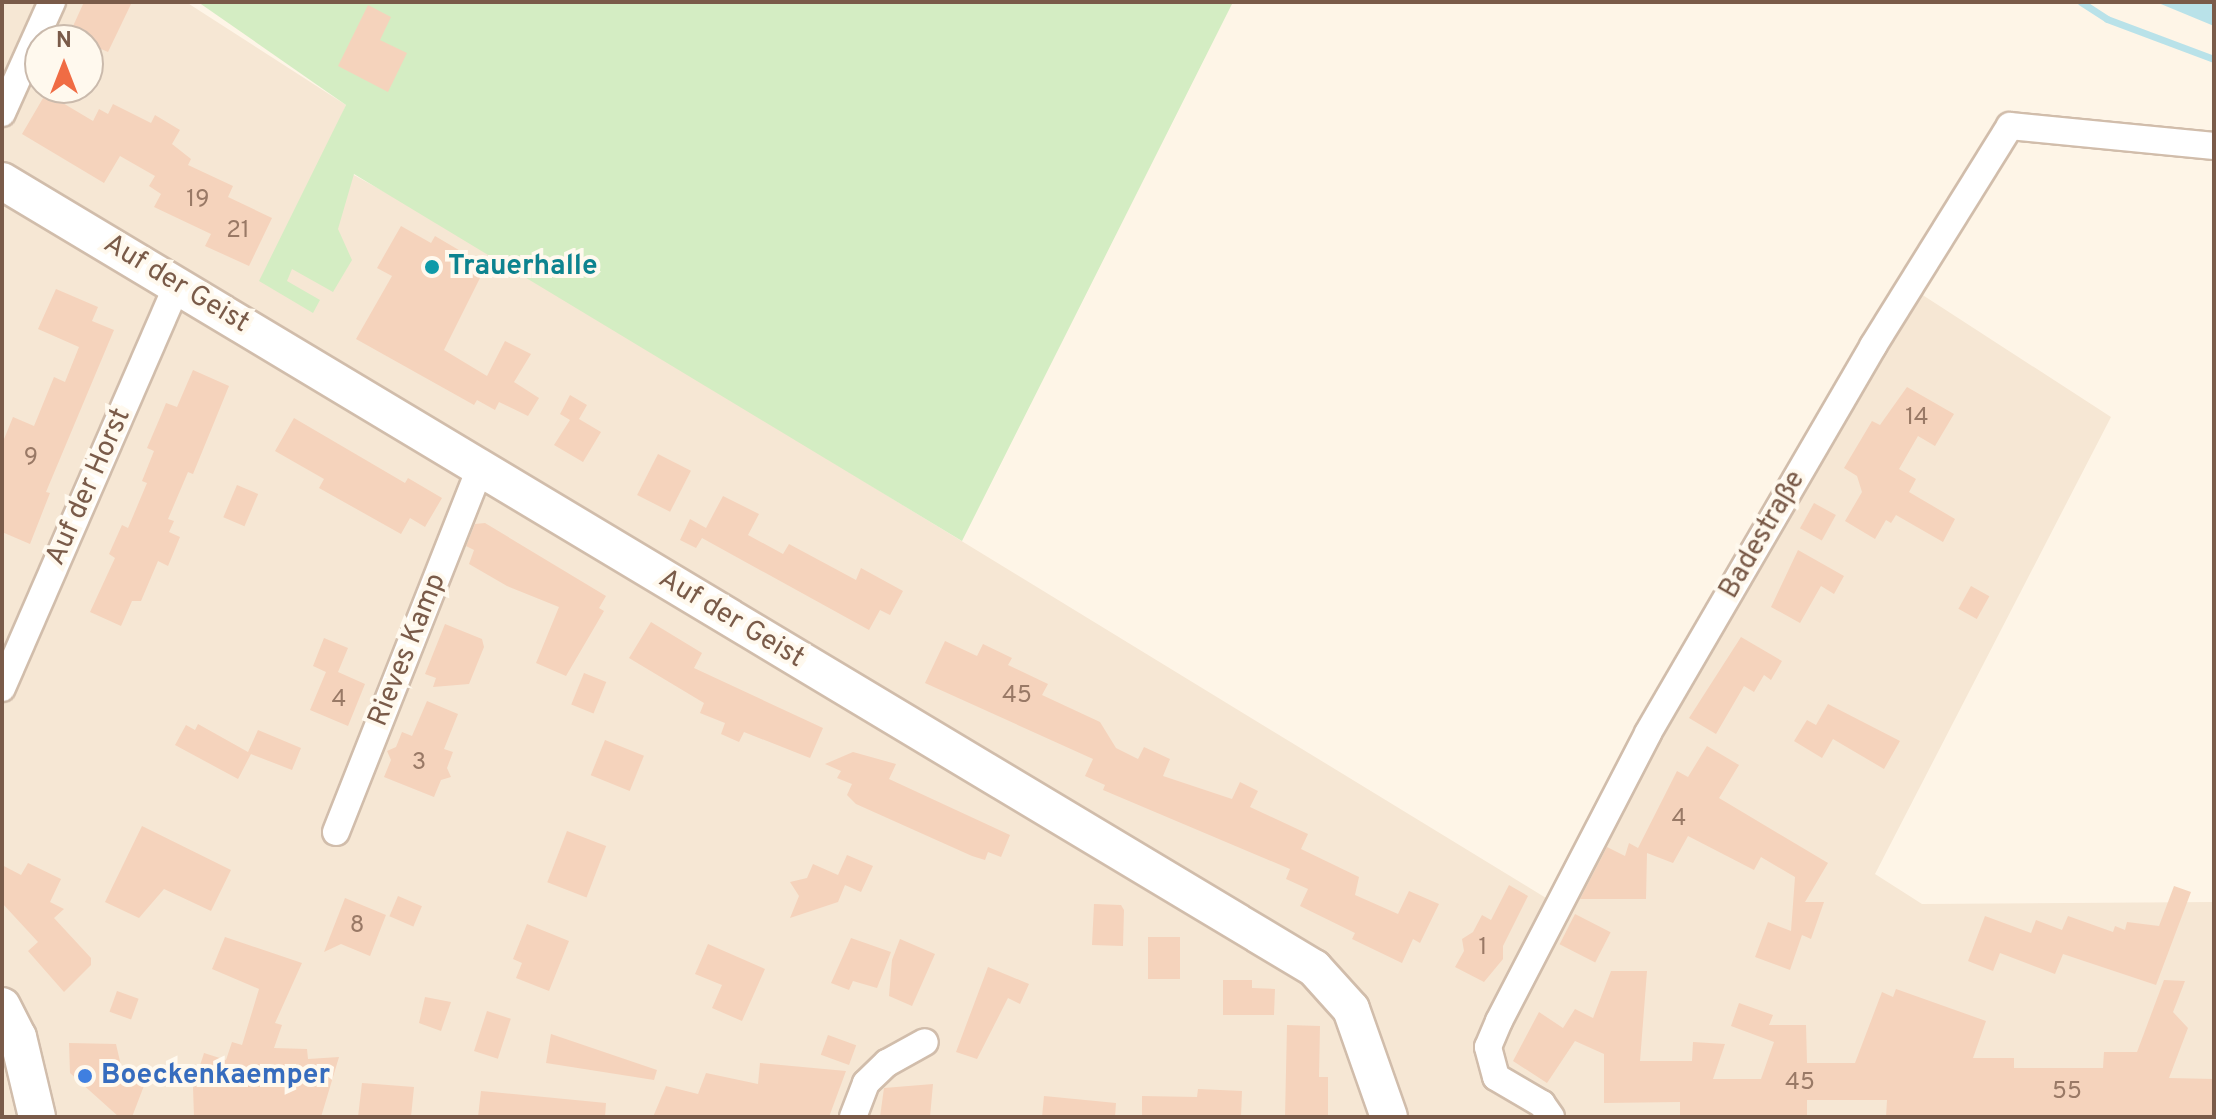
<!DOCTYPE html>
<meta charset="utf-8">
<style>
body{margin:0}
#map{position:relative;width:2216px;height:1119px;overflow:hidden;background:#fef5e7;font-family:Overpass,sans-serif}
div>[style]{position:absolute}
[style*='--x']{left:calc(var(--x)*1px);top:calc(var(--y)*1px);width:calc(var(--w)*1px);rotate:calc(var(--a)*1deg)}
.residential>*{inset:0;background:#f6e7d4}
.green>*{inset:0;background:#d4edc3}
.water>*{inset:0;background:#b9e2e9}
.stream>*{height:7px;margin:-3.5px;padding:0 3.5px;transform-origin:3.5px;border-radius:3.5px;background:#b9e2e9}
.building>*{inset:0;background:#f5d3bc;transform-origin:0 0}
.roads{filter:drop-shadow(2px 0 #d1bdab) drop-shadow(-2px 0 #d1bdab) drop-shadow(0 2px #d1bdab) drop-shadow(0 -2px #d1bdab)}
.street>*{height:26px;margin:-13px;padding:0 13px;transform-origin:13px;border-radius:13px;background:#fff}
.secondary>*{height:36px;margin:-18px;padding:0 18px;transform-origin:18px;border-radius:18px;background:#fff}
.dots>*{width:22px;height:22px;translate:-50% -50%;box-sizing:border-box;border:4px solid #fff9ee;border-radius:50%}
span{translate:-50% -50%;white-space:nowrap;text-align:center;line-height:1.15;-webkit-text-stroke:8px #fff9ee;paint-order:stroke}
.number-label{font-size:24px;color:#997966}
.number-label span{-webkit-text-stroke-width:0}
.culture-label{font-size:28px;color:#0d838f;font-weight:700}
.left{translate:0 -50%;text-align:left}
.street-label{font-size:28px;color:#7a5b49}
.shop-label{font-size:28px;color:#366cbe;font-weight:700}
.frame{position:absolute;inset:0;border:4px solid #7a5b49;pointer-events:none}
.north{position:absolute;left:24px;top:24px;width:80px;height:80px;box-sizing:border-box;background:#fff9ee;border:2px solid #cabaac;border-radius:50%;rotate:0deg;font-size:22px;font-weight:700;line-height:32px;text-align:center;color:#7a5b49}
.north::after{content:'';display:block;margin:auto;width:28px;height:36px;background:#f06c44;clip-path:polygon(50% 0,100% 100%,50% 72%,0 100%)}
</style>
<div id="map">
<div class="residential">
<div style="clip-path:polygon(evenodd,2px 2px,186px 2px,346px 105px,323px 158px,441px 223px,1564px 909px,1656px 737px,1918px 292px,2111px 417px,1875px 874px,1922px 904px,2214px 902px,2214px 1117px,2px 1117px,2px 2px,40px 40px,88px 40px,88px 88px,40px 88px,40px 40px)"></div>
</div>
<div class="green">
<div style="clip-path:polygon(198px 2px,1233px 2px,962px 541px,354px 174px,338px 229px,352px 260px,333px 292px,292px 269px,287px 281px,320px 300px,313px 313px,259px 281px,346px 105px)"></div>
</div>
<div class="water">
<div style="clip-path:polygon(2156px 2px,2214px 2px,2214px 26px)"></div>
</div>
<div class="stream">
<div style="--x:2081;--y:2;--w:31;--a:33"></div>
<div style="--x:2107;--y:19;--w:114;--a:20.5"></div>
</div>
<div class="building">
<div style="clip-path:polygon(84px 2px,132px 2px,108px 52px,69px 35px)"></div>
<div style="clip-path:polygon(368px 5px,391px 17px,380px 40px,407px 53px,388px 92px,338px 66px)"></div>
<div style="clip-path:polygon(46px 93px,93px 121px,99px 109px,108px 114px,113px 104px,151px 123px,155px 115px,180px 130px,172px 144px,191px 159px,188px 165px,233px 186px,228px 197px,272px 218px,249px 266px,205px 246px,211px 234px,154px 207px,161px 194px,149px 186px,155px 176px,120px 156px,104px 183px,22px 134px)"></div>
<div style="clip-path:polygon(401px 226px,431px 243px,435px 236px,486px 266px,444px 350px,487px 376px,505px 341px,531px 354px,514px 382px,539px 398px,528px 416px,499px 402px,495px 410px,477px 400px,474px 405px,356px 339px,392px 276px,377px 268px)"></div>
<div style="clip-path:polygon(56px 289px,98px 307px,92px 321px,114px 330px,46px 492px,50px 493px,30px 544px,2px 532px,2px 444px,13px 417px,34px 426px,54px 377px,65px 382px,79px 347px,38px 329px)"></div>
<div style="clip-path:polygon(193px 370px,229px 386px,193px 474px,188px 472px,168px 519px,174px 521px,169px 532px,180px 537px,168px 566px,158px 561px,141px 601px,132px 601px,121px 626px,90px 612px,115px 558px,109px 554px,122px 525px,128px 528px,147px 483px,142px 481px,154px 451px,147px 448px,159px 420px,166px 403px,177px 407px)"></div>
<div style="clip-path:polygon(1907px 387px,1954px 414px,1935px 446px,1918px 436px,1899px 469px,1916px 479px,1909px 492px,1955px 519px,1943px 542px,1896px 515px,1891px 523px,1886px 520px,1875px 539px,1845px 521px,1862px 492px,1857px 476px,1844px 468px,1872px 421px,1880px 425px)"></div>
<div style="clip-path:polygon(570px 395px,587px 405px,579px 419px,601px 432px,583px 462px,554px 445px,570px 420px,560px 414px)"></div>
<div style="clip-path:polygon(294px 418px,405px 483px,408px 478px,442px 498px,425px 527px,410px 518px,401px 534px,319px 488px,324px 479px,275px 451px)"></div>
<div style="left:658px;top:454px;width:37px;height:46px;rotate:27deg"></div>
<div style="left:237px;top:485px;width:23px;height:35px;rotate:23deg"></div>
<div style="clip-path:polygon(723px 496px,759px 514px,748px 535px,783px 554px,789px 544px,856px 580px,861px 568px,903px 591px,890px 615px,880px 610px,869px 630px,702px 538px,696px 548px,680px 540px,690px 519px,706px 528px)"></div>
<div style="left:1814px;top:503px;width:25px;height:29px;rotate:29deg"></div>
<div style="clip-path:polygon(485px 523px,606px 596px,599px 608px,604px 611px,566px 676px,536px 663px,559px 607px,507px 586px,469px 564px,474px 550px,466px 546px,475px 524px)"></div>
<div style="clip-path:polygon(1798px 550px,1844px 576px,1834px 594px,1821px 586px,1800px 623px,1771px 607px)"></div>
<div style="left:1971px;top:586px;width:21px;height:26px;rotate:29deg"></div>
<div style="clip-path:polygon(651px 622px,702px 653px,694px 668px,823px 728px,810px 758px,744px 732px,739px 742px,721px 734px,725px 723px,700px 713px,704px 703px,629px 658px)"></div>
<div style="clip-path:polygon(445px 624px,482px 639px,484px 647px,469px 684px,433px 687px,436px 678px,425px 674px)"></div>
<div style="clip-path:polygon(1741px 637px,1782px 661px,1771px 680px,1764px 675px,1754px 692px,1744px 686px,1716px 734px,1689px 718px)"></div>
<div style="clip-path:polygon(324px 638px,348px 648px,338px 672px,365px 684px,348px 726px,310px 710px,326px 672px,313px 666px)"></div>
<div style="clip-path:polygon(945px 641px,977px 656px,983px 644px,1012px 658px,1008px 665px,1048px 684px,1042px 695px,1100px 722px,1116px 748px,1138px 759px,1144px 747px,1170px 759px,1163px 776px,1232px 799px,1240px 782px,1258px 791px,1250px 807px,1308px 834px,1301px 849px,1359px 877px,1355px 895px,1398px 914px,1409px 891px,1439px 904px,1420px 943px,1413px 939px,1402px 963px,1352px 939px,1355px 933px,1300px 906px,1308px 889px,1286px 879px,1290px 869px,1103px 790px,1105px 785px,1085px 776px,1093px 759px,925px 683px)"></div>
<div style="left:584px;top:673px;width:24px;height:34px;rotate:22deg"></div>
<div style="clip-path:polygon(427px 701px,458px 714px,444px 749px,453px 752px,447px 768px,451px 777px,441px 780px,434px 797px,384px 777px,391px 760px,387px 751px,396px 747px,402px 732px,412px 736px)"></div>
<div style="clip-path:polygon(1828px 704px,1900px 741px,1884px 769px,1833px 739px,1822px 758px,1794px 741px,1807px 720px,1816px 725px)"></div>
<div style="clip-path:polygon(198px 724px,248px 752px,258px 730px,301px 748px,292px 770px,251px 754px,238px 779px,175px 745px,186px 725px,195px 730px)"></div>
<div style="left:605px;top:740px;width:42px;height:38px;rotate:22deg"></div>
<div style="clip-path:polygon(1707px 746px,1739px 765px,1719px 798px,1828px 863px,1805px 902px,1824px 902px,1811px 939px,1802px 935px,1790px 970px,1755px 957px,1768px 922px,1791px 931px,1795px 877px,1761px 857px,1754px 870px,1688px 836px,1673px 863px,1647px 853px,1646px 899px,1580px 899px,1607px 847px,1625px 856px,1629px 843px,1638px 848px,1677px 771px,1688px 777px)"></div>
<div style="clip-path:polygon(853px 752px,896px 764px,889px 779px,1010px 835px,1001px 857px,988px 852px,985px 860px,972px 856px,856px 804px,847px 795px,852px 784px,837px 778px,841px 771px,825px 764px)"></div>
<div style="clip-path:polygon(142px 826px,231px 870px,211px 911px,164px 889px,139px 918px,105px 902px)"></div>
<div style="left:567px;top:831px;width:42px;height:55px;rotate:21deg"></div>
<div style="clip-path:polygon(847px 855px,873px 866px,861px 892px,845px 885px,838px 902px,790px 918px,799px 896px,790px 882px,807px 878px,813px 864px,838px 875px)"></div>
<div style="clip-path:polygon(28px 863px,61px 879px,50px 902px,64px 909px,54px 918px,91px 958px,91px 965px,64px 992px,28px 951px,38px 942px,2px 903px,2px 865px,21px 875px)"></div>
<div style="clip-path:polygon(1509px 885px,1528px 896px,1503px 946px,1503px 959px,1484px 982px,1455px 967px,1464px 951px,1462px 939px,1473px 932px,1482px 915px,1491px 920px)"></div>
<div style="clip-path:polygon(2174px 886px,2191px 892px,2156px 985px,2063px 954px,2055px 974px,2000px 953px,1993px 971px,1968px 961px,1985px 916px,2031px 933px,2036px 920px,2062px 930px,2068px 916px,2113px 932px,2115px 926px,2125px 930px,2127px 922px,2159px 926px)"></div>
<div style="left:398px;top:896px;width:26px;height:22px;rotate:23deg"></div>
<div style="clip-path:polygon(345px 898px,386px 915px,370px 956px,341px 944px,324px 952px)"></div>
<div style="clip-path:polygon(1094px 904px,1121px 905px,1124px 910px,1123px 946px,1092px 945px)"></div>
<div style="left:1575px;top:914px;width:40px;height:34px;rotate:27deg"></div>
<div style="clip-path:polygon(527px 924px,569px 941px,549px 991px,516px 978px,522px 963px,513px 959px)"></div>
<div style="clip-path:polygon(225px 937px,302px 963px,275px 1023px,282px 1025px,274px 1048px,307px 1049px,308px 1059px,339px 1057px,321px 1117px,194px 1117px,193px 1087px,204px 1053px,226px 1060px,232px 1042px,242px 1045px,259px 989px,212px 969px)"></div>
<div style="left:1148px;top:937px;width:32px;height:42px"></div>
<div style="clip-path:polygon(851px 938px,891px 952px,877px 988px,853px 981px,849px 990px,831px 983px)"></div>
<div style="clip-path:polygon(900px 939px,935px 954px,912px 1006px,889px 996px,892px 960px)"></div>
<div style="clip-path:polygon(708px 944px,765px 969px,742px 1021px,712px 1008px,722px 985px,695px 974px)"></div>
<div style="clip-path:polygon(988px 967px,1029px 984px,1020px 1004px,1008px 998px,977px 1059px,956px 1052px)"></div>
<div style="clip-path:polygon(1611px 971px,1647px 971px,1640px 1061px,1692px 1061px,1693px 1042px,1725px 1044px,1713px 1079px,1761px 1079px,1774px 1042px,1731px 1026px,1739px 1003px,1773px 1015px,1769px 1025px,1806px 1025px,1807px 1063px,1855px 1063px,1882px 992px,1893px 997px,1896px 989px,1986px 1021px,1973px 1058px,2014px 1058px,2014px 1068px,2103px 1068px,2104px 1052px,2137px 1052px,2164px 980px,2185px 981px,2173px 1012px,2188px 1028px,2169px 1078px,2214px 1079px,2214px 1117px,1886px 1117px,1887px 1100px,1807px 1100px,1807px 1117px,1680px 1117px,1680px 1102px,1604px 1103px,1604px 1054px,1575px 1041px,1547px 1083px,1513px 1061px,1539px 1012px,1563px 1028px,1575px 1009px,1593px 1018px)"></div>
<div style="clip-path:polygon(1223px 980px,1252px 980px,1252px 988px,1275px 989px,1274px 1015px,1223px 1015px)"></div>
<div style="left:117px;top:991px;width:23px;height:22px;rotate:20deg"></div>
<div style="clip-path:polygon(425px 997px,451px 1002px,441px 1031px,419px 1023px)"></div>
<div style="left:487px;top:1011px;width:25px;height:42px;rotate:18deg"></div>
<div style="clip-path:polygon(1287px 1025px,1320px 1026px,1319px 1077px,1328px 1077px,1328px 1117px,1285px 1117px)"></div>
<div style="clip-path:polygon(551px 1034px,657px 1070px,654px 1080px,546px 1063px)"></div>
<div style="left:828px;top:1035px;width:30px;height:21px;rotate:20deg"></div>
<div style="clip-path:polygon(69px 1043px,116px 1044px,122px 1070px,150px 1070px,132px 1117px,119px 1117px,70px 1073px)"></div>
<div style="clip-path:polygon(760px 1063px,846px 1071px,829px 1117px,653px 1117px,666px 1086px,698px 1094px,706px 1073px,758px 1084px)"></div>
<div style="clip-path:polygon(362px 1083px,414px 1087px,411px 1117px,358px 1117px)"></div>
<div style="clip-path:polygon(933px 1084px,930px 1117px,880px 1117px,884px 1088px)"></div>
<div style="clip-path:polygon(1198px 1089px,1242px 1091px,1241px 1117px,1142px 1117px,1142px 1096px,1197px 1097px)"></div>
<div style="clip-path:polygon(481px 1091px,606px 1103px,605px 1117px,478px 1117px)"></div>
<div style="clip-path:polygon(1044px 1096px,1116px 1103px,1115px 1117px,1042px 1117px)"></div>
</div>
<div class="roads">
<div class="street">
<div style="--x:2;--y:113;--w:122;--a:-65.8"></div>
<div style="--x:2;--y:688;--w:439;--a:-66.5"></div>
<div style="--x:336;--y:832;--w:391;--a:-68.4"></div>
<div style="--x:853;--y:1117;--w:36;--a:-69"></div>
<div style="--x:866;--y:1083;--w:29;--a:-44"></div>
<div style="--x:887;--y:1063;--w:43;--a:-28.9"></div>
<div style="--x:1551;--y:1117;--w:16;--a:-125"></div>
<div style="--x:1542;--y:1104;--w:53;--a:-149.6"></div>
<div style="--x:1496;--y:1077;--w:31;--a:-105"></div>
<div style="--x:1488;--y:1047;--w:28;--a:-67"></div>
<div style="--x:1499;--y:1021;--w:324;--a:-62.6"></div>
<div style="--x:1648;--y:733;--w:448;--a:-59.8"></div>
<div style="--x:1873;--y:346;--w:259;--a:-58.1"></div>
<div style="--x:2010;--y:126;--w:205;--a:5.6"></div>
</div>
<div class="secondary">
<div style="--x:2;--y:181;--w:1530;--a:30.96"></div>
<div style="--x:1314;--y:968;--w:55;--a:47.9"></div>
<div style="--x:1351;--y:1009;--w:114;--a:70.6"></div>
<div style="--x:2;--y:1006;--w:35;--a:63"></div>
<div style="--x:18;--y:1037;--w:82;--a:76.6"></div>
</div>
</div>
<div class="dots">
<div style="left:432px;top:267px;background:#0f9aa8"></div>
<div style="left:85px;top:1076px;background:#3f7fe0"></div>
</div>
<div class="number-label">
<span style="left:198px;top:201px">19</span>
<span style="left:238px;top:232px">21</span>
<span style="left:1917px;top:419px">14</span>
<span style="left:31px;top:459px">9</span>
<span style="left:1017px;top:697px">45</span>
<span style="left:339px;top:701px">4</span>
<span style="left:419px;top:764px">3</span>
<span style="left:1679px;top:820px">4</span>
<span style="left:357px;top:927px">8</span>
<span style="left:1483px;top:949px">1</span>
<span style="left:1800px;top:1084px">45</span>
<span style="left:2067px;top:1093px">55</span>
</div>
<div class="culture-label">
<span class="left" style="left:448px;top:267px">Trauerhalle</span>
</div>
<div class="street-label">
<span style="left:176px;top:284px;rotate:31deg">Auf der Geist</span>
<span style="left:89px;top:487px;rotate:-66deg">Auf der Horst</span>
<span style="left:1763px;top:535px;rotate:-60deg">Badestraße</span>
<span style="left:731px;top:619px;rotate:31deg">Auf der Geist</span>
<span style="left:408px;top:650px;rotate:-68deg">Rieves Kamp</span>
</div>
<div class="shop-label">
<span class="left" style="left:101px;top:1076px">Boeckenkaemper</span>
</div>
<div class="frame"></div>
<div class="north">N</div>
</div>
